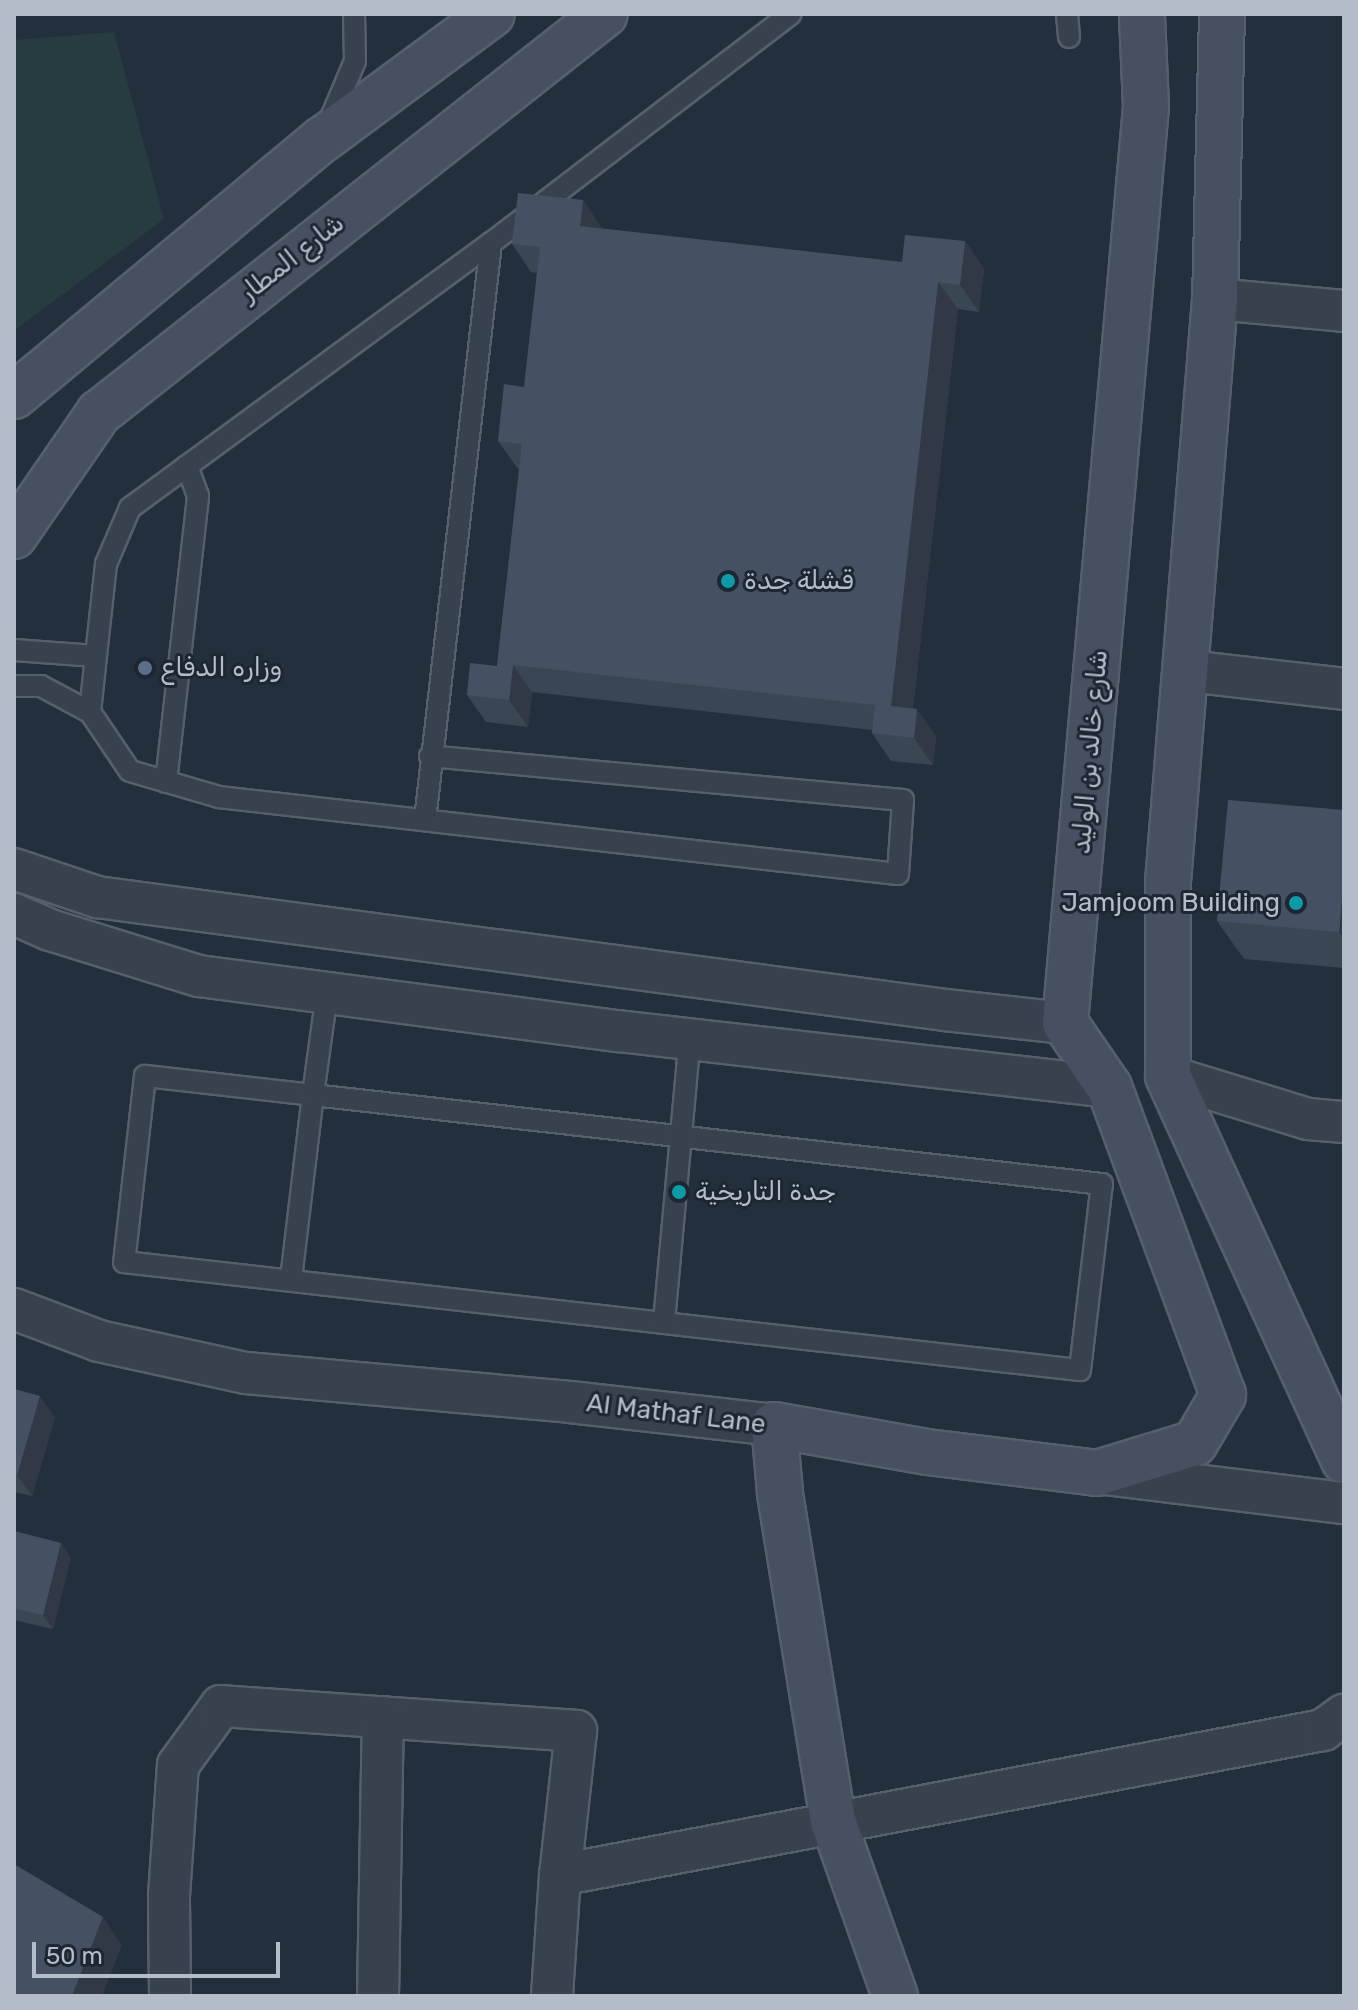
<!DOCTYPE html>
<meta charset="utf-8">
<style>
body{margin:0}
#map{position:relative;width:1358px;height:2010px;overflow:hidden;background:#242f3e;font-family:Rubik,"Noto Naskh Arabic",sans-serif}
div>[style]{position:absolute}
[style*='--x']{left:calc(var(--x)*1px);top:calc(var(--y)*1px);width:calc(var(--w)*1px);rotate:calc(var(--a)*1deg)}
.green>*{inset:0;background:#263c3f}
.roads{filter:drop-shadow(2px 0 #565f6c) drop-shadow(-2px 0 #565f6c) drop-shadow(0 2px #565f6c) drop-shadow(0 -2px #565f6c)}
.service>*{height:20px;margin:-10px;padding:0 10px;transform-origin:10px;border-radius:10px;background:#38414e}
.minor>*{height:40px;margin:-20px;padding:0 20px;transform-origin:20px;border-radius:20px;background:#38414e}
.secondary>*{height:44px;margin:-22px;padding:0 22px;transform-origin:22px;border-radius:22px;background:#465061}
.wall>*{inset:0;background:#3b4654}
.shaded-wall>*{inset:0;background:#303945}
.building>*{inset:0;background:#455162}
.dots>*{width:22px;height:22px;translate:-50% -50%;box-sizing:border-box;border:4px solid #1d2633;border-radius:50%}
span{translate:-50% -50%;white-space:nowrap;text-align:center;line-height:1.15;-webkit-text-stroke:6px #1d2633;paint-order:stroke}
.street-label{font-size:26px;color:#b4bcc9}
.poi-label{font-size:26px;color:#b4bcc9}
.left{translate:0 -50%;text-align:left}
.right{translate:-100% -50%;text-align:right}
.frame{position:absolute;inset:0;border:16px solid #b4bcc9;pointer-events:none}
.scale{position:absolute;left:32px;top:1942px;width:248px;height:36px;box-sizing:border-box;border:4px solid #b4bcc9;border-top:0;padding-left:10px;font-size:24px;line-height:28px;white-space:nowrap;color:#b4bcc9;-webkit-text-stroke:6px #1d2633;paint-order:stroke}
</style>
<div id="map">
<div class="green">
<div style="clip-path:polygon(114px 32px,164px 219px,14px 331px,14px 40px)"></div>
</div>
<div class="roads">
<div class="service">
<div style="--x:1067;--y:14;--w:23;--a:85"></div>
<div style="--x:328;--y:125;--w:69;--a:-67.1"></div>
<div style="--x:355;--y:61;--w:47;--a:-91.2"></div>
<div style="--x:14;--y:650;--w:82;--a:4.2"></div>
<div style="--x:96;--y:656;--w:93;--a:-83.8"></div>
<div style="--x:106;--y:564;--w:61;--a:-66.8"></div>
<div style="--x:130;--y:508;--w:448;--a:-36.3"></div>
<div style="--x:491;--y:243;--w:377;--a:-37.4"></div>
<div style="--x:14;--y:686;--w:27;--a:0"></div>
<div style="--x:41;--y:686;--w:55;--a:28"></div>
<div style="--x:90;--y:712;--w:71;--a:55.9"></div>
<div style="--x:130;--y:771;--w:93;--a:16.3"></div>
<div style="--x:219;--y:797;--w:683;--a:6.47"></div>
<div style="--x:898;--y:874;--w:74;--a:-86.1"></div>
<div style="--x:903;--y:800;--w:475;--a:-174.7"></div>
<div style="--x:90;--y:712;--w:56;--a:-83.9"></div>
<div style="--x:166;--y:782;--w:288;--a:-83.6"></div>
<div style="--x:198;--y:496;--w:32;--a:-110"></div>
<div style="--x:425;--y:820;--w:581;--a:-83.47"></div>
<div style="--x:291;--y:1279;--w:185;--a:-83.2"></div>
<div style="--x:313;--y:1095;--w:169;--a:-173.5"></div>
<div style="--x:145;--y:1076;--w:187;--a:96.4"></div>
<div style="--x:124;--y:1262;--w:962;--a:6.45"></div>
<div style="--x:1080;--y:1370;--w:187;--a:-83.3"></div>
<div style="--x:1102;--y:1184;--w:794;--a:-173.56"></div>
<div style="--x:313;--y:1095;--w:103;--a:-82.2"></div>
<div style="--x:664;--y:1322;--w:284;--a:-84.8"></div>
</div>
<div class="minor">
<div style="--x:1215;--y:299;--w:130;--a:5.3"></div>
<div style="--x:1187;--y:671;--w:158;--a:6.5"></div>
<div style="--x:14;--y:869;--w:88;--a:18.6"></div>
<div style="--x:97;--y:897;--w:855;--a:7.59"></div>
<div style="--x:945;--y:1010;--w:121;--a:6.2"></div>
<div style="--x:14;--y:914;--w:39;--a:24"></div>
<div style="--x:50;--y:930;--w:156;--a:17.2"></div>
<div style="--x:199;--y:976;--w:423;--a:7.5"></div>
<div style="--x:618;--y:1031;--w:494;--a:6.5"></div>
<div style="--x:1168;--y:1076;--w:146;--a:17.1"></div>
<div style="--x:1308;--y:1119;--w:36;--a:5"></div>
<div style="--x:14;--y:1309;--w:91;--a:20.6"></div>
<div style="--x:99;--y:1341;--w:150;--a:12.3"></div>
<div style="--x:246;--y:1373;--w:325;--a:5.1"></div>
<div style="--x:570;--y:1402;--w:205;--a:6.4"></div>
<div style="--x:1098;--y:1473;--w:248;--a:7"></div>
<div style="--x:560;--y:1875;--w:777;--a:-10.76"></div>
<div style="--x:1323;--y:1730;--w:26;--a:-36"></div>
<div style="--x:170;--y:1996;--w:100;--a:-90.6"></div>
<div style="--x:169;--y:1896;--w:131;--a:-86.1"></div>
<div style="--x:178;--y:1765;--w:73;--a:-53.9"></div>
<div style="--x:221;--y:1706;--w:356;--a:4"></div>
<div style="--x:576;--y:1731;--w:145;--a:96.3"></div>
<div style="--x:560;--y:1875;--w:121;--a:93.8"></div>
<div style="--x:378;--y:1996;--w:279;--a:-89"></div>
</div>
<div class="secondary">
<div style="--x:1222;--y:14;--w:285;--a:91.4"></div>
<div style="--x:1215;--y:299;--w:585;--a:94.61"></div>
<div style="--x:1168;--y:882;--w:194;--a:90"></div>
<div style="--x:1168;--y:1076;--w:423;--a:65.4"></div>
<div style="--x:14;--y:396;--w:402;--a:-39.8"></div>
<div style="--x:323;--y:139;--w:210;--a:-36.5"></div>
<div style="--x:14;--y:536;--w:150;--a:-55.4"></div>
<div style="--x:99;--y:413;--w:644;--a:-38.26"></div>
<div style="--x:895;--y:1996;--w:186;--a:-109.5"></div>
<div style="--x:833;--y:1821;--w:333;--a:-99.2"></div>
<div style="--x:780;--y:1492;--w:67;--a:-95.1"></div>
<div style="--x:774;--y:1425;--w:155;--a:10"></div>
<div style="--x:927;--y:1452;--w:171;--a:7"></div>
<div style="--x:1097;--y:1473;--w:102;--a:-17"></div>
<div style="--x:1195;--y:1443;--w:56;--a:-59.7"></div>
<div style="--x:1223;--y:1395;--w:328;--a:-110.3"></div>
<div style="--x:1109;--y:1087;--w:78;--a:-124.5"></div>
<div style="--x:1065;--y:1023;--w:920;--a:-84.95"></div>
<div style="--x:1146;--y:107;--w:93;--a:-92.5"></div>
</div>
</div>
<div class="wall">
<div style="clip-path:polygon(583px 200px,602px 229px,902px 262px,965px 241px,984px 269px,979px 312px,958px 309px,913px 708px,936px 736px,933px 765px,891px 761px,872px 733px,872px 730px,532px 692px,528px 727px,486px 722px,467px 695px,497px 666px,519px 469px,518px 469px,498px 441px,524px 387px,537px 273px,531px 272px,512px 244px)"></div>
<div style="clip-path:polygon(1344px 810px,1344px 968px,1244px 959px,1217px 921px)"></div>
<div style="clip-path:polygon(14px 1389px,55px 1417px,32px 1496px,14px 1492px)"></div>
<div style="clip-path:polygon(14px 1531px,71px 1557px,53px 1629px,14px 1620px)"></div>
</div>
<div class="shaded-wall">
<div style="clip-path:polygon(583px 200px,602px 228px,599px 254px,580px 226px)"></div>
<div style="clip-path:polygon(965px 241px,984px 269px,979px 312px,960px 285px)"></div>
<div style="clip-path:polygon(938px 282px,958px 309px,910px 733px,891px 706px)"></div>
<div style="clip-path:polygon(513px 665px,532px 692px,528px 727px,509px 700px)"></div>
<div style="clip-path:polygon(917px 709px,936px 736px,933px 765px,914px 738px)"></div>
<div style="clip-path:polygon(1344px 872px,1344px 939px,1339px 932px)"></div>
<div style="clip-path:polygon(40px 1396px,55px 1417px,32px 1496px,17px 1475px)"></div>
<div style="clip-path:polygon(61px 1543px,71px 1557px,53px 1629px,43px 1615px)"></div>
<div style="clip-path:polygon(103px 1917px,122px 1945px,102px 1996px,72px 1996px)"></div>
</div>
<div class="building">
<div style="clip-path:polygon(518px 193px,583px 200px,580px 226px,902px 262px,905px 235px,965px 241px,960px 285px,938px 282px,891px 706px,917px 709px,914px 738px,872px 733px,875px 705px,513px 665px,509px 700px,467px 695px,470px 663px,497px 666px,522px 444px,498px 441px,504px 384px,524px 387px,540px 247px,512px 244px)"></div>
<div style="clip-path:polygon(1228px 800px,1344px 810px,1344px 872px,1339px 932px,1217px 921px)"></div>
<div style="clip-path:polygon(14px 1389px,40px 1396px,17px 1475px,14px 1474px)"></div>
<div style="clip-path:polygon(14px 1531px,61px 1543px,43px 1615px,14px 1608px)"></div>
<div style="clip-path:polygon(14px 1864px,103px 1917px,72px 1996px,14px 1996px)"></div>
</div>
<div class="dots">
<div style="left:728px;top:581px;background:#0f9aa8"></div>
<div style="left:145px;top:668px;background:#5c6f8a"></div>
<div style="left:1296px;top:903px;background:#0f9aa8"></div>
<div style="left:679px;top:1192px;background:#0f9aa8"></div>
</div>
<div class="street-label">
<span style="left:292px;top:258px;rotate:-38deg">شارع المطار</span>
<span style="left:1090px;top:752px;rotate:-85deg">شارع خالد بن الوليد</span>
<span style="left:676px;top:1414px;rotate:7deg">Al Mathaf Lane</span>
</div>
<div class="poi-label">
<span class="left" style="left:744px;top:581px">قشلة جدة</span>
<span class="left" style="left:161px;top:668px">وزاره الدفاع</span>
<span class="right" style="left:1280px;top:903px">Jamjoom Building</span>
<span class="left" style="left:695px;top:1192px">جدة التاريخية</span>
</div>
<div class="frame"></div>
<div class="scale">50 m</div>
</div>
